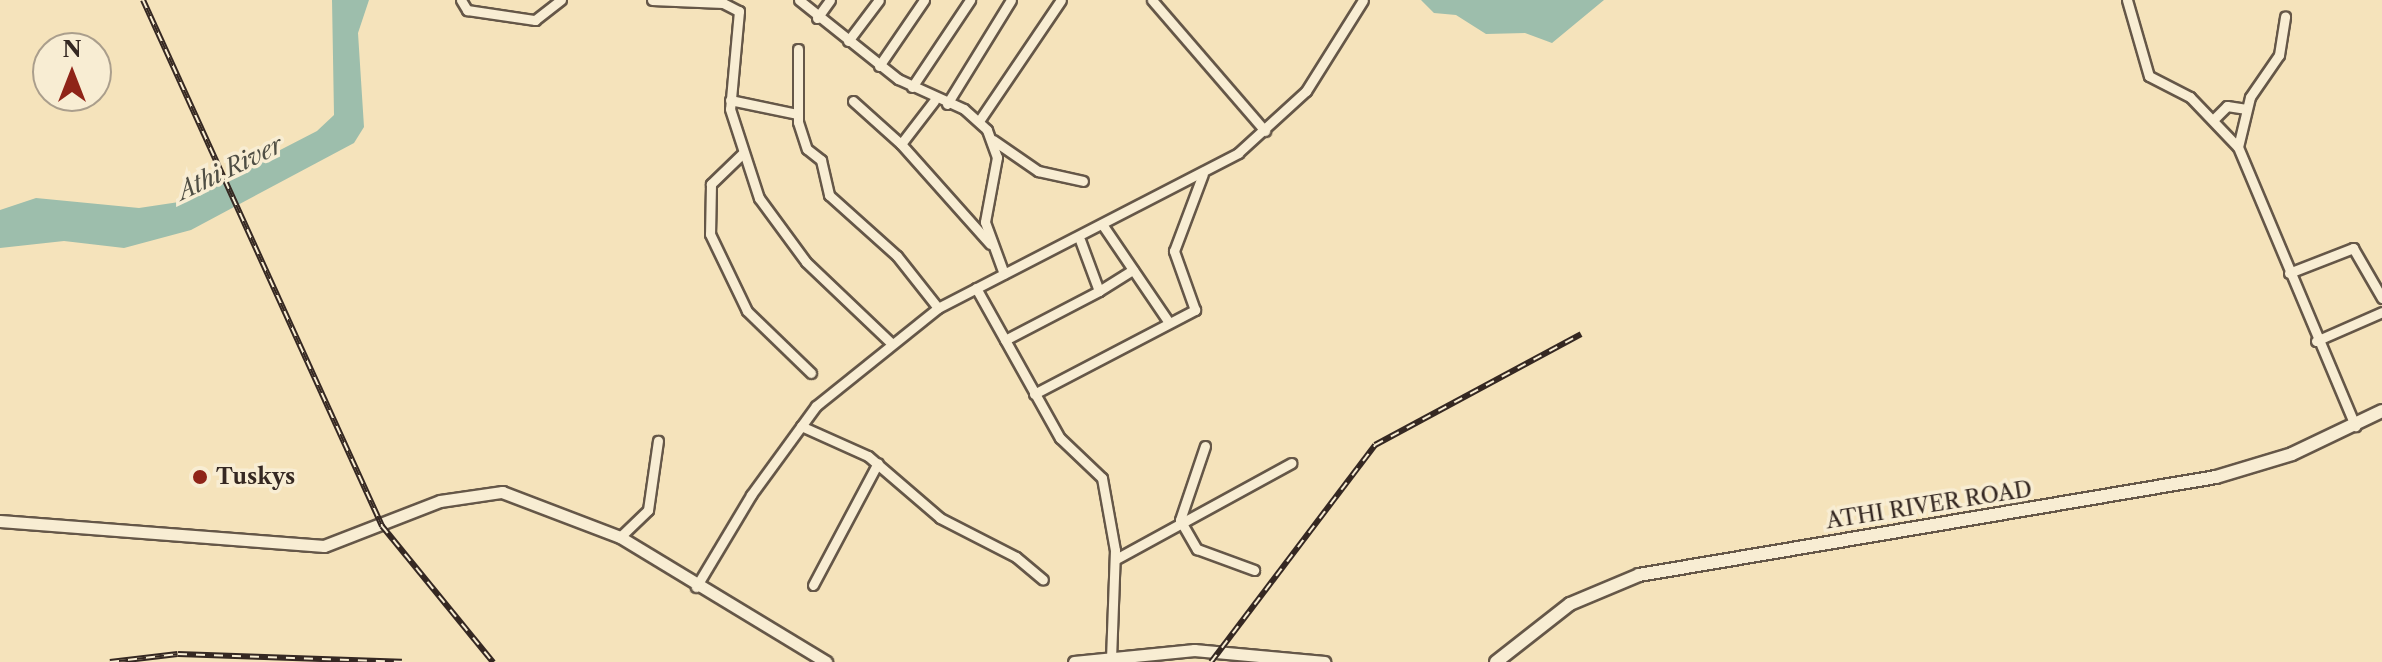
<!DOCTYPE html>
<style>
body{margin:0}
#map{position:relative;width:2382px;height:662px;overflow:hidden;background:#f5e3bb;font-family:"Libre Caslon Text",serif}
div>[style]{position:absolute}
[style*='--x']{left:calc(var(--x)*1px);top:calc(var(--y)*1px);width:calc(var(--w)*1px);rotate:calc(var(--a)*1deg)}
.water>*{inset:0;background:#9dbeac}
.roads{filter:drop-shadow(2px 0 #655748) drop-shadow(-2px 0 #655748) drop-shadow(0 2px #655748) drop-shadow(0 -2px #655748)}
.minor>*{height:9px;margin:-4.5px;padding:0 4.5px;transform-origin:4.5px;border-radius:4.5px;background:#f8edd3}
.tertiary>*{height:11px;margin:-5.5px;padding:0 5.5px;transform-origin:5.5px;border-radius:5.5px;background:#f8edd3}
.secondary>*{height:12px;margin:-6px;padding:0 6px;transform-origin:6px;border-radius:6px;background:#f8edd3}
.rail>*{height:6px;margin-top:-3px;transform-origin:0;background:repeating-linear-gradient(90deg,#f8edd3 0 9px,#352822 0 18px);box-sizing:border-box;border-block:2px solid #352822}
.dots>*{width:22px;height:22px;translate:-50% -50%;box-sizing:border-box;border:4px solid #f8edd3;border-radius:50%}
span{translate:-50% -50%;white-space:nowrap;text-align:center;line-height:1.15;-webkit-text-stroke:7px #f8edd3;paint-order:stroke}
.poi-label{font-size:22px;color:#352822;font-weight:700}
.left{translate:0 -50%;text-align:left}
.street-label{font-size:22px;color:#352822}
.water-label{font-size:24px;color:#4f4e44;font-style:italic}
.north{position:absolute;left:32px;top:32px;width:80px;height:80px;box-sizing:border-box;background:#f8edd3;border:2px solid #aa9e8c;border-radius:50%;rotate:0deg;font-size:22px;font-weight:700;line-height:32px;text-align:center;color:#352822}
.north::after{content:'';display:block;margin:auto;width:28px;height:36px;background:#8f2418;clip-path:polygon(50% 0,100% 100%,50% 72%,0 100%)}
</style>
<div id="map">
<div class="water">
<div style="clip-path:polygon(332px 0,369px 0,358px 33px,364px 127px,354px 143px,191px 230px,124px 248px,64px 241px,0 248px,0 210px,36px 198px,139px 208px,179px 202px,317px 131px,334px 115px)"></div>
<div style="clip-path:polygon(1421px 0,1604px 0,1552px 43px,1525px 33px,1486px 34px,1456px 15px,1434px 13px)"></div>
</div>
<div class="roads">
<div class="minor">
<div style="--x:461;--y:0;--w:12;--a:59"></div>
<div style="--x:467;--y:10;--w:69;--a:8.4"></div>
<div style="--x:535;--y:20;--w:33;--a:-38"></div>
<div style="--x:652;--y:0;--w:71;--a:2.4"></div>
<div style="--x:723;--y:3;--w:18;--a:27"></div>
<div style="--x:739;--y:11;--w:98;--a:95.2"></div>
<div style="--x:730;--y:109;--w:94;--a:72"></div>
<div style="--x:759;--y:198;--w:79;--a:53.7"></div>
<div style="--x:806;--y:262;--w:116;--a:43.6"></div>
<div style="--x:799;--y:0;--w:127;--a:38.6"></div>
<div style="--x:898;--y:79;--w:72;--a:24.4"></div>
<div style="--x:964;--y:109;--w:31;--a:42"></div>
<div style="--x:987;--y:130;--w:29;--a:70"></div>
<div style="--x:997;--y:157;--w:66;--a:100.5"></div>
<div style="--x:985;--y:222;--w:55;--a:69.9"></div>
<div style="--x:1152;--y:0;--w:173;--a:49.2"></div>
<div style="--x:2127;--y:0;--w:79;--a:73.9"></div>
<div style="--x:2149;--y:76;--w:46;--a:27.1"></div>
<div style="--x:2190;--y:97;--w:69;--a:46.2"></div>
<div style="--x:2238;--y:147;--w:303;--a:67.2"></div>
<div style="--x:817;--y:18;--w:22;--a:-54"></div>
<div style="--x:848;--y:41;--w:51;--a:-52.9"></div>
<div style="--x:798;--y:49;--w:73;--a:90"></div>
<div style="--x:798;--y:122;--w:28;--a:72"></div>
<div style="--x:807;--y:149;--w:18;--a:38"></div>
<div style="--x:821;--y:160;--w:36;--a:77"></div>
<div style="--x:829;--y:195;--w:91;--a:41.9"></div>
<div style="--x:897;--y:256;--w:66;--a:51.7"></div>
<div style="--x:879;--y:66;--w:80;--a:-55.7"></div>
<div style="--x:912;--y:87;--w:105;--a:-56.3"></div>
<div style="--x:730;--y:100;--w:68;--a:11.8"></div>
<div style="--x:853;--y:101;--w:64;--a:41.9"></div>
<div style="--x:934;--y:101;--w:54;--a:127.5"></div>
<div style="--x:901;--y:144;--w:134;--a:48.3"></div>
<div style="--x:947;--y:104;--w:122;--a:-58.4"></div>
<div style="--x:2215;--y:118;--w:17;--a:-45"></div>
<div style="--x:2227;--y:106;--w:18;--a:9"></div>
<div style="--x:979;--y:121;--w:146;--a:-55.9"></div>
<div style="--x:993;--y:140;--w:55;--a:34.6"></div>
<div style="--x:1038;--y:171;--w:46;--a:12.5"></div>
<div style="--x:2238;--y:147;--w:51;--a:-76.5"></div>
<div style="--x:2250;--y:97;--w:51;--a:-55.4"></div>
<div style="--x:2279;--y:55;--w:39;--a:-81"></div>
<div style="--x:743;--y:153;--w:45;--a:135.9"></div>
<div style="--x:711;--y:184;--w:50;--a:91.1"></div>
<div style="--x:710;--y:234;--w:85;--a:64.3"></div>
<div style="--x:747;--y:311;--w:89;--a:44.1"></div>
<div style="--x:1104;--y:227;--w:114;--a:55.8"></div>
<div style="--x:2289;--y:273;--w:69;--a:-21.3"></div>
<div style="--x:2353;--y:248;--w:58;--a:59.9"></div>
<div style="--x:976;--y:288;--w:172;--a:60.8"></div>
<div style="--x:1060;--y:438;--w:58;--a:43.6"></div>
<div style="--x:1102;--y:478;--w:73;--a:79.8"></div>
<div style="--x:1115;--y:550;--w:107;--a:92.1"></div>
<div style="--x:1099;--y:291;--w:40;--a:-32"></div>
<div style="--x:1005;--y:340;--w:106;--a:-27.5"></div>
<div style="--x:1099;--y:291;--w:54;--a:-110.4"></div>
<div style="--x:2316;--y:341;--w:72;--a:-23.7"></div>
<div style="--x:1034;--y:394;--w:182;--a:-27.6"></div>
<div style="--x:1195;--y:310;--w:63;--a:-109.6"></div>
<div style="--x:1174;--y:251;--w:82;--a:-69.4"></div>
<div style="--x:801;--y:426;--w:73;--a:24.1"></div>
<div style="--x:868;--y:456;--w:95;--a:40.7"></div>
<div style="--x:940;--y:518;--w:85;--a:27.2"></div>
<div style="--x:1016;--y:557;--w:35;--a:40"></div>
<div style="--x:1205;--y:446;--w:78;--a:108.7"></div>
<div style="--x:1180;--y:520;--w:34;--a:60"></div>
<div style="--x:1197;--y:549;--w:61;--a:20.2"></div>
<div style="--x:620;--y:537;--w:39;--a:-44"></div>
<div style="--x:648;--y:510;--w:70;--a:-81.8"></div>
<div style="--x:1116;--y:559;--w:200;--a:-28.7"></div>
<div style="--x:813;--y:585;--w:138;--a:-62"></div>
<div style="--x:696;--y:587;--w:107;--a:-59.1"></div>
<div style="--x:751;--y:495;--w:110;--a:-53.9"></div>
<div style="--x:816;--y:406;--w:156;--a:-38.8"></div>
<div style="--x:938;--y:308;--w:338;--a:-27.3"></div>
<div style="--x:1238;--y:153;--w:92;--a:-42.4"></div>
<div style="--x:1306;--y:91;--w:107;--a:-57.9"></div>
</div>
<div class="tertiary">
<div style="--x:0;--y:521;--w:325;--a:4.4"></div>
<div style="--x:324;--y:546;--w:124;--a:-21.2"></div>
<div style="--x:440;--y:501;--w:63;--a:-8.3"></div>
<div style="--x:502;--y:492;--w:126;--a:20.9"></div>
<div style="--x:620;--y:537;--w:241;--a:31.2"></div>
<div style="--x:1074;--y:662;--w:121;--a:-5.7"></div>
<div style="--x:1194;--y:650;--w:131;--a:5.3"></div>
</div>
<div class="secondary">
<div style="--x:1496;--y:662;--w:94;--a:-38.1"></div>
<div style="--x:1570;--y:604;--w:75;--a:-22.8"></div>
<div style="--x:1639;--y:575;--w:585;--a:-9.64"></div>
<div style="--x:2216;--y:477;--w:79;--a:-16.8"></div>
<div style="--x:2292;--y:454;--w:100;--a:-25.5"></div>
</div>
</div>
<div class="rail">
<div style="--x:143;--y:0;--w:578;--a:65.56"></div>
<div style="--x:382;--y:526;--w:176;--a:50.8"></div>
<div style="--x:110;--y:662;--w:68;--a:-6.7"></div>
<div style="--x:178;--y:654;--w:224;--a:2"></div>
<div style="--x:1211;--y:662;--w:272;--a:-52.9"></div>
<div style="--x:1375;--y:445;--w:234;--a:-28.3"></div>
</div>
<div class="dots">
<div style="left:200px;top:477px;background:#8f2418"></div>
</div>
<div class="poi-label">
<span class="left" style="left:216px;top:477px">Tuskys</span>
</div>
<div class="street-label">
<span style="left:1929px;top:505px;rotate:-9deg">ATHI RIVER ROAD</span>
</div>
<div class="water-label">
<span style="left:230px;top:168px;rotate:-26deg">Athi River</span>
</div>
<div class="north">N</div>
</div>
